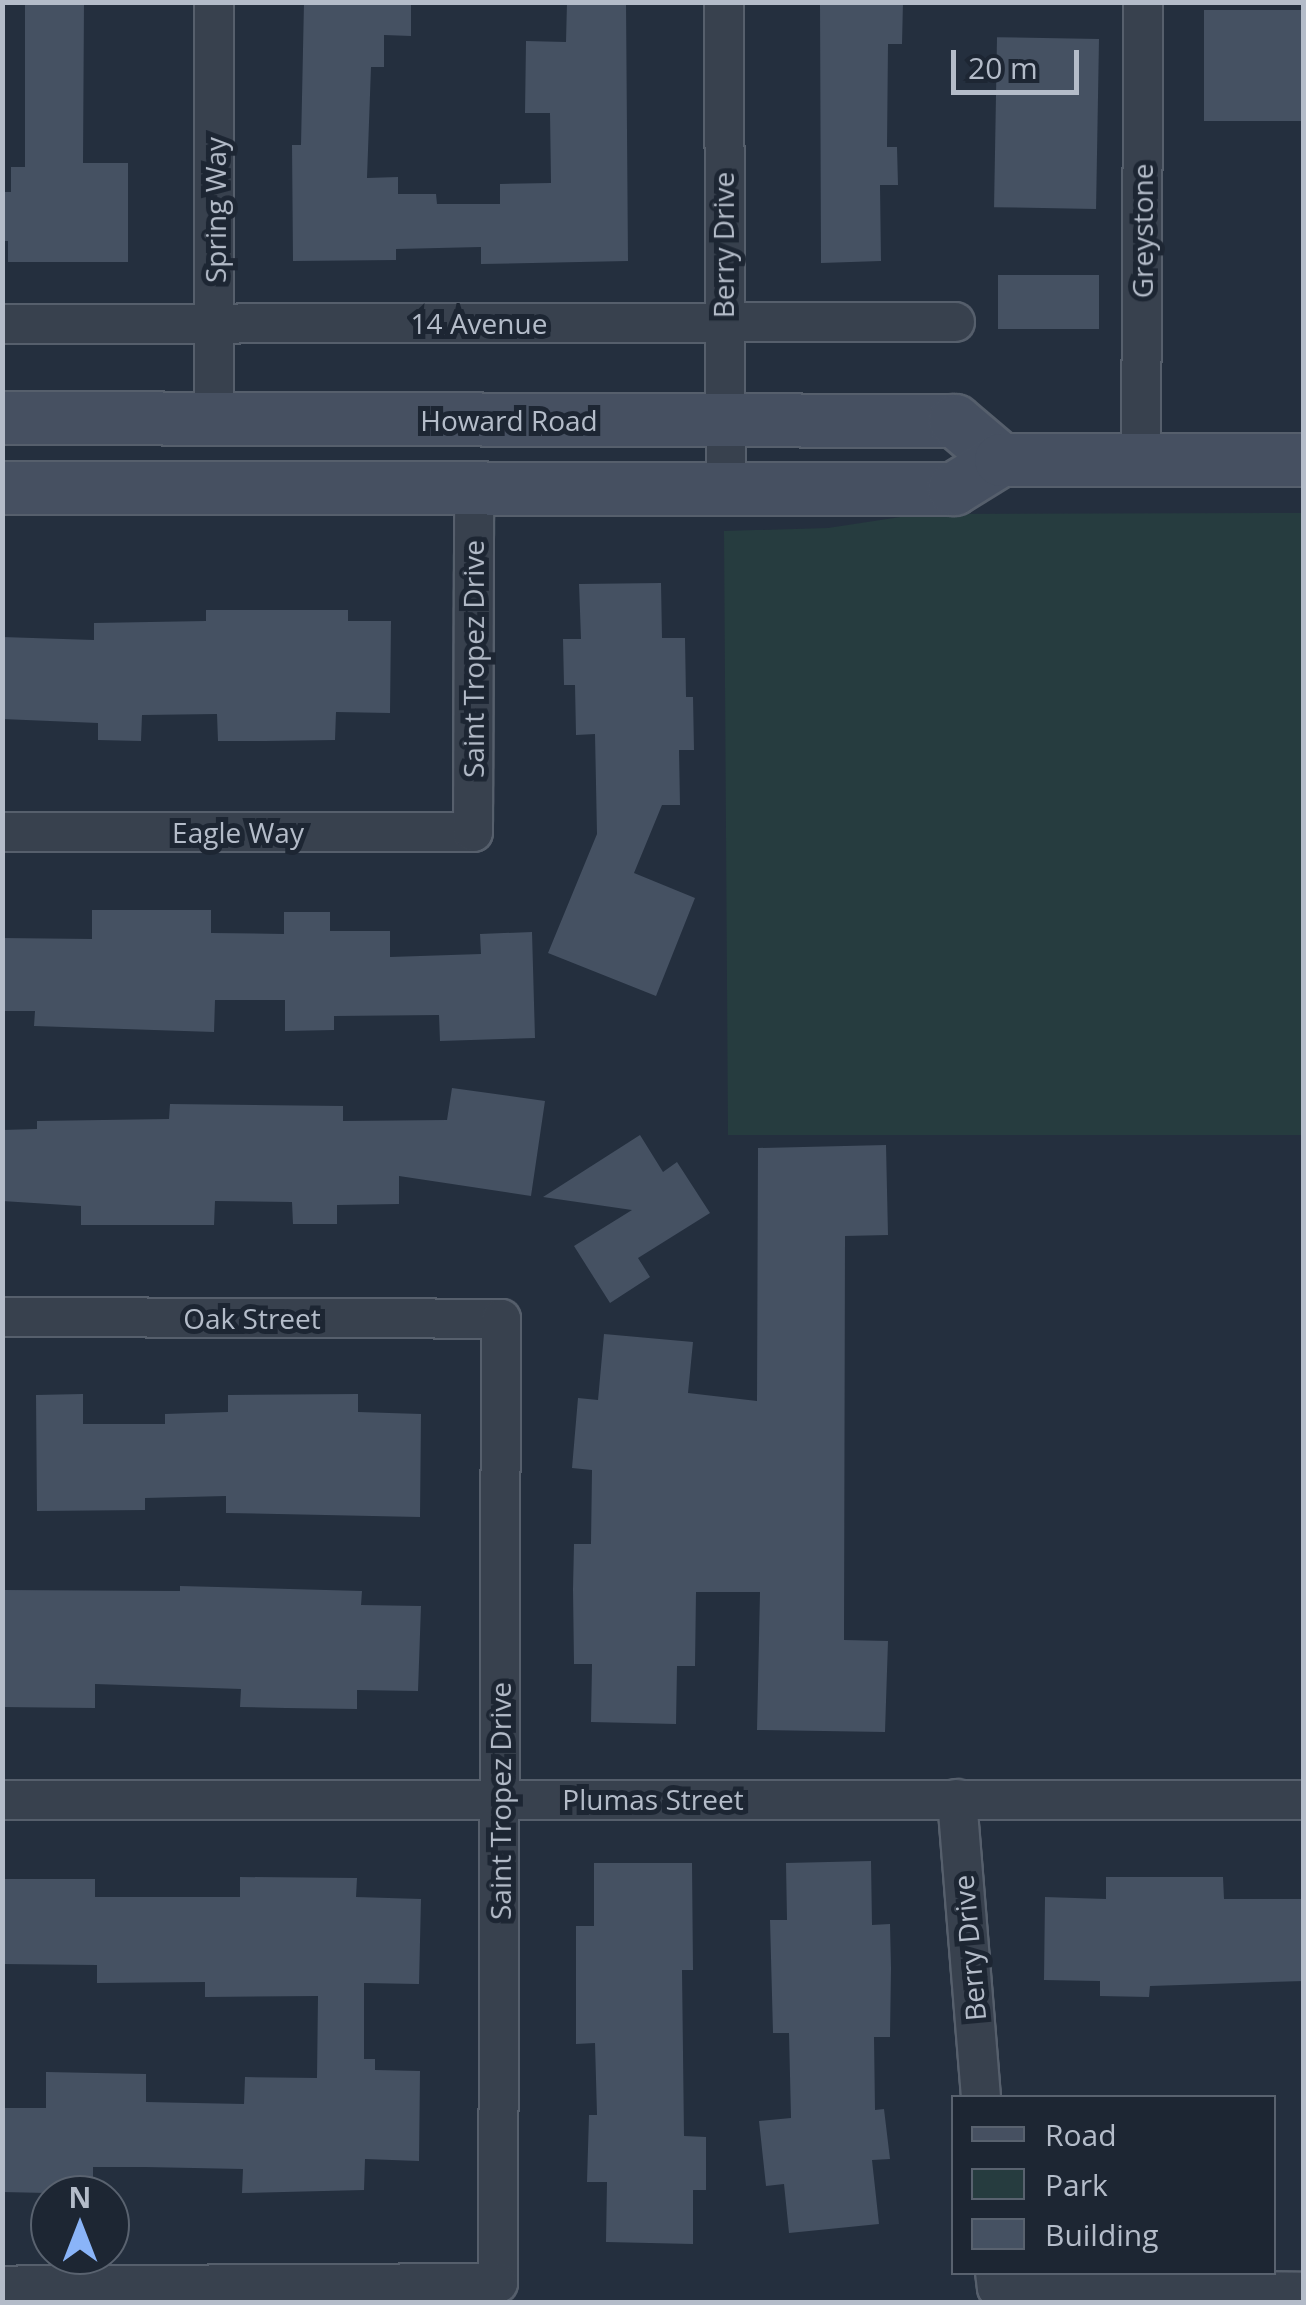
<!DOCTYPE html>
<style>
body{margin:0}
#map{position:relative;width:1306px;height:2305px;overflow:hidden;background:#242f3e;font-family:"Open Sans",sans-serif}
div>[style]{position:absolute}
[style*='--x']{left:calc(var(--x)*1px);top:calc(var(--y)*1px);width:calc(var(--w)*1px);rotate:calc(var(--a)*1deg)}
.green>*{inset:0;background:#263c3f}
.building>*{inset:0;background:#455162;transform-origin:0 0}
.roads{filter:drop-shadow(2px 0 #565f6c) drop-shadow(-2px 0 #565f6c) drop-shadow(0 2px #565f6c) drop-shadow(0 -2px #565f6c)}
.minor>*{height:38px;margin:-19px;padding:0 19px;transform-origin:19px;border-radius:19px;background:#38414e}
.secondary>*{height:52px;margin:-26px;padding:0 26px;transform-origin:26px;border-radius:26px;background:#465061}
span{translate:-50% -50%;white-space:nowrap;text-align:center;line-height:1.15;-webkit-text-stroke:10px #1d2633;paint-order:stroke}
.street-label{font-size:28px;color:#b4bcc9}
.frame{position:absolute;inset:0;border:5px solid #b4bcc9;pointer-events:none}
.legend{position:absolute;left:951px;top:2095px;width:325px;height:180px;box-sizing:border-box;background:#1d2633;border:2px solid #59626f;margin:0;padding:12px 18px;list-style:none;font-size:30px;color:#b4bcc9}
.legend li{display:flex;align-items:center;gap:20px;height:50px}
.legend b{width:50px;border:2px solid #59626f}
.north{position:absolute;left:30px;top:2175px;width:100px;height:100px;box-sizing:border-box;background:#1d2633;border:2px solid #59626f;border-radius:50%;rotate:0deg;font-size:28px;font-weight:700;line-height:40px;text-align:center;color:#b4bcc9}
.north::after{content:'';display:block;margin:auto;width:35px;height:45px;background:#8ab4f8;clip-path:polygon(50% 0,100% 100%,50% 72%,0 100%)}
.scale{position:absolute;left:951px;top:50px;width:128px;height:45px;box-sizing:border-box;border:5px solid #b4bcc9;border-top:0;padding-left:12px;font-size:30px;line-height:35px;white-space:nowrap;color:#b4bcc9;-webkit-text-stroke:8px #1d2633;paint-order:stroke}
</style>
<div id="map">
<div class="green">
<div style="clip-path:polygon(1303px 513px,1303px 1135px,728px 1135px,724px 531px,828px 528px,920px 514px)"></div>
</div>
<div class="building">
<div style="clip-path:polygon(25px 2px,84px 2px,83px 163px,128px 163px,128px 262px,8px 262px,8px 241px,2px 241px,2px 192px,11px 192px,11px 167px,25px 167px)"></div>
<div style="clip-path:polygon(304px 2px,411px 2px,411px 36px,384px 35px,384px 67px,371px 67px,367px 178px,398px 177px,398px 194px,436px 194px,437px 204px,500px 204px,500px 184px,551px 183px,550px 113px,525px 113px,526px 41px,566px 42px,567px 2px,626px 2px,628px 261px,481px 264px,481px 247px,396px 249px,396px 260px,293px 261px,292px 145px,301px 145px)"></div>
<div style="clip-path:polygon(820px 2px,903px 2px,902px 44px,888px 44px,887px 147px,897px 147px,898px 185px,880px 185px,881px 261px,821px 263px)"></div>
<div style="left:1304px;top:10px;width:111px;height:100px;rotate:90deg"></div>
<div style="left:1099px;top:39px;width:170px;height:102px;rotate:91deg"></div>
<div style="left:1099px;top:275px;width:54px;height:101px;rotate:90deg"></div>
<div style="clip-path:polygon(661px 583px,662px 638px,685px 638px,686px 697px,693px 697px,694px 750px,679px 750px,680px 805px,662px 805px,634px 873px,695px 898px,656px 996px,548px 953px,597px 834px,595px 734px,576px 735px,575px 685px,564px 685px,563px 639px,581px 639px,579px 584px)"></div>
<div style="clip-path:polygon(206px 610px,348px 610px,348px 621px,391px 621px,390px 713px,336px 712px,335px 740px,265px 741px,218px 741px,217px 714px,142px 715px,141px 741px,98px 740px,98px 723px,2px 719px,2px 637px,94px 640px,94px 623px,206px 621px)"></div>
<div style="clip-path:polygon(92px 910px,211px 910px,211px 933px,284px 934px,284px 912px,330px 912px,330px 931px,390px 931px,390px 957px,481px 954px,480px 934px,532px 932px,535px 1038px,440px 1041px,439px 1015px,334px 1016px,334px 1030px,285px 1031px,285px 1000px,215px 1000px,214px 1032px,34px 1026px,35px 1011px,2px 1011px,2px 938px,92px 939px)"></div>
<div style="clip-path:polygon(452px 1088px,545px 1101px,531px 1196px,399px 1176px,399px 1204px,337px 1205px,337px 1224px,293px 1224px,292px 1202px,215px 1201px,214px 1225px,81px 1225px,81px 1206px,2px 1201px,2px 1130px,37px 1129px,37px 1121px,169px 1119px,170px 1104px,343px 1106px,343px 1121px,447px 1120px)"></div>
<div style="clip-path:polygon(640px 1135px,663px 1172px,677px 1162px,710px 1213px,638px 1258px,650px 1277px,610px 1303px,574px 1246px,632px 1210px,543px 1197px)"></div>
<div style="clip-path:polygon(886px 1145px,888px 1235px,845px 1236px,844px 1640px,888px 1641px,885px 1732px,757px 1730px,760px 1592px,696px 1592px,695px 1666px,677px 1666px,676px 1724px,591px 1722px,592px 1664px,574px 1664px,573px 1589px,574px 1544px,591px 1544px,592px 1470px,572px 1468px,578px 1398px,598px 1400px,604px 1334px,693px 1342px,688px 1393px,757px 1401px,758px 1148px)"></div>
<div style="clip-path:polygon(83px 1394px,83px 1424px,165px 1424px,165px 1414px,228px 1412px,228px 1395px,358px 1394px,358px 1412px,421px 1414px,420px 1517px,226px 1513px,226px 1496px,145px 1498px,145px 1510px,37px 1511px,36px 1395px)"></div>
<div style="clip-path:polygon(180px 1586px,362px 1591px,361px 1605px,421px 1606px,418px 1691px,357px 1690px,357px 1709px,286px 1708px,240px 1707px,241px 1689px,95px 1684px,95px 1708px,2px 1707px,2px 1590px,180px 1591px)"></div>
<div style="clip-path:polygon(871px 1861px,872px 1925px,890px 1924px,891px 1968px,890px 2037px,874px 2037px,875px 2110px,884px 2109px,890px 2159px,872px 2160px,879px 2224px,789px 2233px,784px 2184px,766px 2186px,759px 2121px,791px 2118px,789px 2033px,773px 2033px,770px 1920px,787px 1920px,786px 1863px)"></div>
<div style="clip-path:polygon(594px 1863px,692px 1863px,693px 1970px,682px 1970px,684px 2136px,706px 2137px,706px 2190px,693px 2190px,693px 2244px,606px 2242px,607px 2182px,587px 2182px,589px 2115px,597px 2115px,595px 2043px,576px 2044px,576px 1926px,594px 1926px)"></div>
<div style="clip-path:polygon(240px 1877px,357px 1878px,356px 1897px,421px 1899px,419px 1984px,364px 1983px,364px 2059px,375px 2059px,375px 2070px,420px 2071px,419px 2161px,365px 2159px,364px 2190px,242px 2193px,243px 2169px,145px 2167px,93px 2167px,93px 2194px,2px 2192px,2px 2108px,46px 2108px,46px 2072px,146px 2074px,146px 2102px,244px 2104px,245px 2077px,317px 2078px,318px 1996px,205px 1997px,205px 1982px,97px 1983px,97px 1965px,2px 1964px,2px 1879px,95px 1879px,95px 1897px,240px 1897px)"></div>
<div style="clip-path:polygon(1106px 1877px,1223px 1877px,1224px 1899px,1304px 1899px,1304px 1981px,1150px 1986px,1149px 1997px,1100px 1996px,1100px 1981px,1044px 1980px,1045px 1897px,1106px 1899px)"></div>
</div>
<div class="roads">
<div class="minor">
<div style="--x:724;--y:2;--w:486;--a:89.8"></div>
<div style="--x:2;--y:324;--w:953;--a:-0.12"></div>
<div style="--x:214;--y:418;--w:416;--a:-90"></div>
<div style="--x:1141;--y:460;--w:458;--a:-89.7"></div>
<div style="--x:2;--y:832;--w:471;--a:0"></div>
<div style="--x:473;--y:832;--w:345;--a:-89.8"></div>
<div style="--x:2;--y:1317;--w:499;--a:0.2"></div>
<div style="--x:501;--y:1319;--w:964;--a:90.18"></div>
<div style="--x:498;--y:2283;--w:496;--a:179.7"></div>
<div style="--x:957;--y:1799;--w:300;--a:85.4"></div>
<div style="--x:2;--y:1800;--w:1302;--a:0"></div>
<div style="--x:995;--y:2272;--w:16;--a:83"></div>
<div style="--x:997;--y:2288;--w:307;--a:0.7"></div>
</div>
<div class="secondary">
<div style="--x:2;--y:418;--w:953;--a:0.18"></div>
<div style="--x:955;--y:421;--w:60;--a:40.3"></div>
<div style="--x:2;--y:488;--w:952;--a:0.06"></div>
<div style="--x:954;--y:489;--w:55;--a:-31.7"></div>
<div style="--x:1001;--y:460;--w:303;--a:0"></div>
</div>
</div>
<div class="street-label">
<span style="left:215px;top:210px;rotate:-90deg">Spring Way</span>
<span style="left:1142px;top:231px;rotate:-90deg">Greystone</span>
<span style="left:723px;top:245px;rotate:-90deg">Berry Drive</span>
<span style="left:479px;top:323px">14 Avenue</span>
<span style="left:509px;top:420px">Howard Road</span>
<span style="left:473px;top:659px;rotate:-90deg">Saint Tropez Drive</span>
<span style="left:238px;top:832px">Eagle Way</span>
<span style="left:252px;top:1318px">Oak Street</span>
<span style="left:653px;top:1799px">Plumas Street</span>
<span style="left:500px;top:1801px;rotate:-90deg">Saint Tropez Drive</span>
<span style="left:969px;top:1948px;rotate:-95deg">Berry Drive</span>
</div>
<div class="frame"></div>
<ul class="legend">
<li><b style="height:12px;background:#465061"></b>Road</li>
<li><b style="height:28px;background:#263c3f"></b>Park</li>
<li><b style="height:28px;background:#455162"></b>Building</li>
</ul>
<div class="north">N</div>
<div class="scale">20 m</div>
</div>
